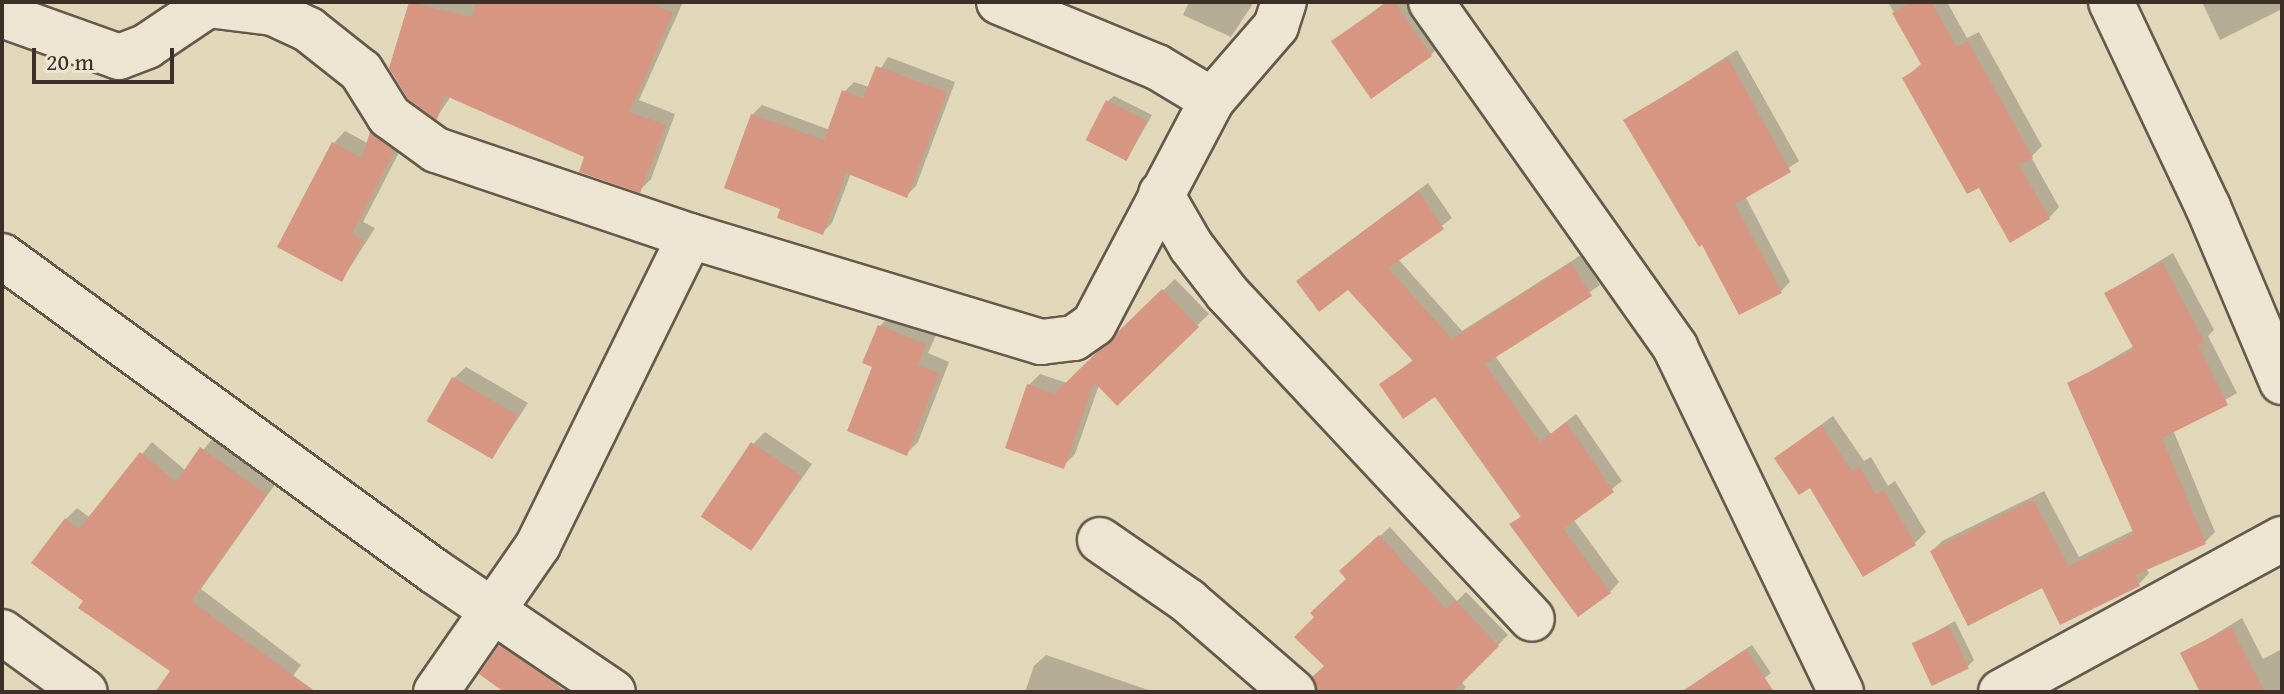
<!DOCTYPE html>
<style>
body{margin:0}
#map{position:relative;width:2284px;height:694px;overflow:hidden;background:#e1d7b9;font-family:"Gentium Book Plus",serif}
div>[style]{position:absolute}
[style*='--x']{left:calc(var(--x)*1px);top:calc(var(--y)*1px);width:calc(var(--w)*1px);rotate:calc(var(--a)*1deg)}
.shadow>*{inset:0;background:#0003}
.building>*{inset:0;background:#d79682;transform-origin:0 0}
.roads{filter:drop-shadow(2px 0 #65594c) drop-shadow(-2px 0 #65594c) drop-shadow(0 2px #65594c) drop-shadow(0 -2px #65594c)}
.minor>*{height:44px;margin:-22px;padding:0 22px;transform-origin:22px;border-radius:22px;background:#ece5d2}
span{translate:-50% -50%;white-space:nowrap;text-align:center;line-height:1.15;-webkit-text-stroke:6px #ece5d2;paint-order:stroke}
.frame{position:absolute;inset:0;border:4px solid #3c2f27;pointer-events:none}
.scale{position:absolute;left:32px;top:48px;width:142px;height:36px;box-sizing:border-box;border:4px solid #3c2f27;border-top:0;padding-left:10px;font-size:24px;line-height:28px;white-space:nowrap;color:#3c2f27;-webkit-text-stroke:6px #ece5d2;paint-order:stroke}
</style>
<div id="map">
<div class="shadow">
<div style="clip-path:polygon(411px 2px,683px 2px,639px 100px,675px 114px,651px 179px,640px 190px,587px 156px,451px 96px,437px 117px,391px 68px)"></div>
<div style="clip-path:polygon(1189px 2px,1254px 2px,1231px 37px,1183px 15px)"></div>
<div style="clip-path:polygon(1386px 2px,1414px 2px,1442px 43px,1431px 55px,1333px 41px)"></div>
<div style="clip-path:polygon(1888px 2px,1947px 2px,1967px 38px,1979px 32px,2042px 146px,2031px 157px,2059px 207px,2049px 218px,1979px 185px,1905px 78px,1922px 63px)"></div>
<div style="clip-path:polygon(2202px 2px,2282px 2px,2282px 9px,2220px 40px)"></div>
<div style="clip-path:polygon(1737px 50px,1799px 161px,1745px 196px,1790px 282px,1781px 291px,1703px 242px,1626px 120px)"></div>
<div style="clip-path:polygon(888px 57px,955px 82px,916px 186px,906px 196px,851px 173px,832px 223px,822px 233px,783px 208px,752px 115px,762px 105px,830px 130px,844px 92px,854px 82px,869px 87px)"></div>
<div style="clip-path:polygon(1114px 96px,1152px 115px,1127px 159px,1108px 101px)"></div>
<div style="clip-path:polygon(383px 122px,406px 139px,363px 222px,375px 228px,342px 280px,279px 246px,334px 143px,345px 131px,369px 144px)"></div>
<div style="clip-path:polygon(1428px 183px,1452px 218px,1398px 259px,1462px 331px,1581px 255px,1600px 285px,1495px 356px,1551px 434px,1576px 414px,1622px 481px,1573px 519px,1619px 582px,1610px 592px,1512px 525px,1522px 515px,1436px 394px,1382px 385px,1414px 359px,1348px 287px,1308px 272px)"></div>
<div style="clip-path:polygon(2173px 253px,2214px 330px,2208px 336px,2237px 393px,2173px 430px,2215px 532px,2205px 542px,2146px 568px,2149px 573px,2139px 584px,2043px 585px,1932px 551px,1942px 541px,2044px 491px,2079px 557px,2134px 530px,2069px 384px,2134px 346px,2106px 293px)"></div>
<div style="clip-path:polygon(1175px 279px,1209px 314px,1117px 403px,1099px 385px,1075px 454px,1063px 466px,1029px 385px,1040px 374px,1067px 383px)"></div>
<div style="clip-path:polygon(891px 314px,937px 333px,928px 353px,949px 362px,918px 442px,906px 454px,875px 366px,880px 326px)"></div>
<div style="clip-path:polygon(466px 367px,528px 403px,492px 458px,454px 378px)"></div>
<div style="clip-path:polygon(1833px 416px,1864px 461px,1871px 457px,1888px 486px,1895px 481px,1926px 532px,1915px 543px,1776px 458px)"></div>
<div style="clip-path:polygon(765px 432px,812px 464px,752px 549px,753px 444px)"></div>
<div style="clip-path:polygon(213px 438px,276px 483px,201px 589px,301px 665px,281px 692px,172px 692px,173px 671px,85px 600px,66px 519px,77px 508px,90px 518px,152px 442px,186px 471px)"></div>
<div style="clip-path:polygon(1390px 527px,1457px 601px,1466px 592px,1508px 635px,1461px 682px,1466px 687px,1462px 692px,1326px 692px,1327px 666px,1351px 562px)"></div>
<div style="clip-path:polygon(2242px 618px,2263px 659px,2282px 649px,2282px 692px,2203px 692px,2183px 654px)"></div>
<div style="clip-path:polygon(1955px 621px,1974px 660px,1968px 666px,1914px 644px)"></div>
<div style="clip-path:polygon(512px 635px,567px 672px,553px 692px,508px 692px,501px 646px)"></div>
<div style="clip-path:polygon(1752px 645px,1771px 673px,1746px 692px,1706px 692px,1705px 676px)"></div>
<div style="clip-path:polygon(1046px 655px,1154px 692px,1025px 692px,1034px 666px)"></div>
</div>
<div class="building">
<div style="clip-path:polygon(409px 2px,472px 17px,476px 2px,649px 2px,673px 13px,629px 112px,666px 125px,640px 193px,579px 172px,584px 157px,444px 95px,437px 120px,408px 99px,389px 68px)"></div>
<div style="clip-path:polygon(1388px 2px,1394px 2px,1432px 56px,1371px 99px,1331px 41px)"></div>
<div style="clip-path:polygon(1912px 2px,1931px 2px,1957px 47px,1968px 41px,2033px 158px,2019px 165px,2050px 219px,2010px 243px,1979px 188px,1967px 194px,1902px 78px,1922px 66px,1892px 13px)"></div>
<div style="clip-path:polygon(1728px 58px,1791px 172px,1735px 204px,1782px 293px,1739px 315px,1702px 245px,1699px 247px,1623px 120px)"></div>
<div style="clip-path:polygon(876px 66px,947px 92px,907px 198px,846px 173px,823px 235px,777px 218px,780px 209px,724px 188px,751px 114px,824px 140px,842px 90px,863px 98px)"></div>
<div style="left:1106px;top:100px;width:46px;height:45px;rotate:27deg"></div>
<div style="clip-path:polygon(370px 132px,395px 151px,352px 234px,364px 240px,342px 282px,277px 247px,332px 142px,362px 158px)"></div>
<div style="clip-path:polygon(1418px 191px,1444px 229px,1388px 268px,1452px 339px,1571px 263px,1592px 296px,1485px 364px,1540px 442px,1566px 422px,1614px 492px,1563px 529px,1611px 593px,1578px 617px,1509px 524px,1521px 517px,1435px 397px,1403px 419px,1379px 384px,1413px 361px,1348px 290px,1319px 312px,1296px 281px)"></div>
<div style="clip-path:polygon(2162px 262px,2205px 342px,2198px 345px,2228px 405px,2162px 438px,2206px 544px,2135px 575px,2140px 586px,2060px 625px,2042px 588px,1968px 626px,1930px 551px,2033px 500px,2069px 566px,2134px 534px,2067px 383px,2134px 349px,2104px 293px)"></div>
<div style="clip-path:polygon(1162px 289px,1199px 327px,1117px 406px,1094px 382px,1064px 469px,1005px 448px,1027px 384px,1054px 394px)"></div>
<div style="clip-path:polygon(878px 325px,926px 344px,918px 365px,939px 373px,907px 456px,847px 431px,872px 367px,862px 363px)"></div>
<div style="left:452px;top:377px;width:76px;height:51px;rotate:30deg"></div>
<div style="clip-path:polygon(1821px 425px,1852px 471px,1860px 467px,1876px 495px,1884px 490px,1916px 545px,1863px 577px,1810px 488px,1799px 495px,1774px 458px)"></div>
<div style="left:751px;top:442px;width:61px;height:90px;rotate:34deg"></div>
<div style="clip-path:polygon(200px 447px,267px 495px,191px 601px,316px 692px,155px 692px,170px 671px,78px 608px,83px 601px,31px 563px,65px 518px,79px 529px,140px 452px,176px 482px)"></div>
<div style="clip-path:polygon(1379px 535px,1446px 609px,1455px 600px,1499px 646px,1453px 692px,1317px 692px,1312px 677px,1324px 666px,1294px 637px,1314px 617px,1310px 613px,1346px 579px,1339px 571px)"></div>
<div style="left:1949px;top:626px;width:47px;height:41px;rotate:65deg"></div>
<div style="clip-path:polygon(2231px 627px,2265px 692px,2200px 692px,2180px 653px)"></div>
<div style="clip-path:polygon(499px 645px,540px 673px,567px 692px,504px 692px,479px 674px)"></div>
<div style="clip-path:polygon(1746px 649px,1774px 692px,1681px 692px)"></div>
</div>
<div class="roads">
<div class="minor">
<div style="--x:999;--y:2;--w:171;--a:22.4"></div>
<div style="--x:1157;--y:67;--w:64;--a:31"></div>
<div style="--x:1431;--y:2;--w:423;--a:54.7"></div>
<div style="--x:1675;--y:347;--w:383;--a:64.3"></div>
<div style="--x:2111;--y:2;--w:227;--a:64.7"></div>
<div style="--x:2208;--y:207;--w:190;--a:67.1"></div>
<div style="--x:2;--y:15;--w:124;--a:19.7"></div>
<div style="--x:119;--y:57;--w:30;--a:-21"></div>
<div style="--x:147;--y:46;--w:73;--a:-33.9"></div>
<div style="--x:208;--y:5;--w:65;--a:7"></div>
<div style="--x:273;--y:13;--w:40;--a:25"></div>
<div style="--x:309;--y:30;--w:66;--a:38.3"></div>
<div style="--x:361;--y:71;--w:53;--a:58.1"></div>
<div style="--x:389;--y:116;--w:58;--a:35.9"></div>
<div style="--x:436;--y:150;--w:268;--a:18.7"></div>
<div style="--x:690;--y:236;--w:367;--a:16.8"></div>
<div style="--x:1041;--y:342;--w:33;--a:-7"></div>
<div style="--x:1074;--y:338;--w:24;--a:-35"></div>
<div style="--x:1094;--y:324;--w:253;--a:-62.2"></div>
<div style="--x:1212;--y:100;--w:98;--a:-49.1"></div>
<div style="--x:1276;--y:26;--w:25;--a:-72"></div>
<div style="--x:1161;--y:194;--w:60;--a:60"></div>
<div style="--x:1191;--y:246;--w:59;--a:52.5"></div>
<div style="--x:1227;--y:293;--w:446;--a:46.9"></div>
<div style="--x:2;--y:256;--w:535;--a:36.1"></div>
<div style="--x:434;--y:571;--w:216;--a:34.1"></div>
<div style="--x:1100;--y:540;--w:107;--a:34.7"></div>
<div style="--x:1188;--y:601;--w:139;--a:40.9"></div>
<div style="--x:2;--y:632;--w:102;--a:35.9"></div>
<div style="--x:436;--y:692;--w:179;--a:-55.2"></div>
<div style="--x:538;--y:545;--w:344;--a:-63.8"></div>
<div style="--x:2001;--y:692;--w:320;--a:-28.6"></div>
</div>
</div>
<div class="frame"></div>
<div class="scale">20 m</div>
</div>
